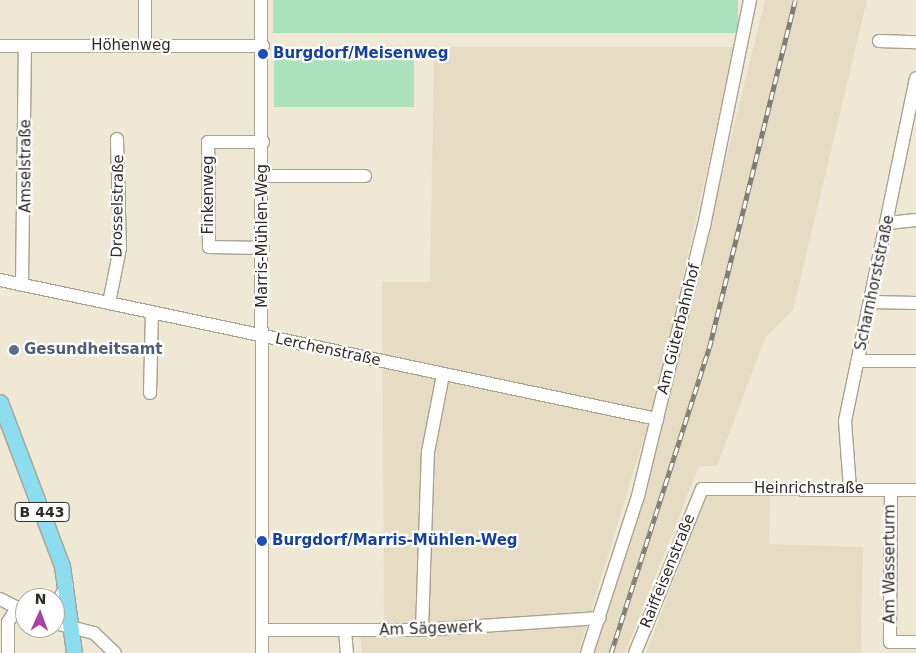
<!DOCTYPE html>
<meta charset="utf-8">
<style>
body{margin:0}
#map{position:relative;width:916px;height:653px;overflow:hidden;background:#efe8d5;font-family:"DejaVu Sans",sans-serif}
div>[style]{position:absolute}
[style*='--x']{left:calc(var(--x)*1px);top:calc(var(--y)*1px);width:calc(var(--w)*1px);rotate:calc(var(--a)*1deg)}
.built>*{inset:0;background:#e6dcc3}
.green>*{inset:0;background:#ace1bd;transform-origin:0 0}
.roads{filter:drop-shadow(1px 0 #a9a290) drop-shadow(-1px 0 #a9a290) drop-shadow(0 1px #a9a290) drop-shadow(0 -1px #a9a290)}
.minor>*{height:12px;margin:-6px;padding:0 6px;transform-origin:6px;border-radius:6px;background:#fff}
.major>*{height:15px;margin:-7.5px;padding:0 7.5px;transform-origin:7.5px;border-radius:7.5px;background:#8cddef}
.rail>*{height:4.5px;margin-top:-2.25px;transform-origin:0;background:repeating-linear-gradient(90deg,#fff 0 8px,#817d70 0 16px);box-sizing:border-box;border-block:1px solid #817d70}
.dots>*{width:14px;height:14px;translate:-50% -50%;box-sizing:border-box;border:2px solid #fff;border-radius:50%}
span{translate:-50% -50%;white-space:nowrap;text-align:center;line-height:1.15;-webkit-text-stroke:4.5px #fff;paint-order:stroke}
.shield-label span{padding:1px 4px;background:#fff;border:1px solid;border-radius:4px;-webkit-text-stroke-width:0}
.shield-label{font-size:14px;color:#2d2b23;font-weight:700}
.street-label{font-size:15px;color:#2d2b23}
.transit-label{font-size:15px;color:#164399;font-weight:700}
.left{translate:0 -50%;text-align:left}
.service-label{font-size:15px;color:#4e5e75;font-weight:700}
.north{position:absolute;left:15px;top:588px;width:50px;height:50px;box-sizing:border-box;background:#fff;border:1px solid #abaaa7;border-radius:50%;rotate:2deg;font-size:14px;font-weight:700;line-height:20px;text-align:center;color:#2d2b23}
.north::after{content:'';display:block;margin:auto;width:18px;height:22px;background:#a842a6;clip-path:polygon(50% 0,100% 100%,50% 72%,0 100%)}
</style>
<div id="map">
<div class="built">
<div style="clip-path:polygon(765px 0,867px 0,793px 310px,765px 338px,717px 466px,699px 466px,625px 653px,592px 653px,656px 444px)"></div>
<div style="clip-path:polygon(434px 47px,734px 47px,657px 395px,578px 653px,362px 653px,360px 629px,384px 626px,382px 282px,430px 282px)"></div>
<div style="clip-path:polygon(706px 494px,770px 494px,769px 544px,863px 547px,861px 653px,646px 653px)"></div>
</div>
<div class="green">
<div style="left:273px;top:0;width:465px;height:33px"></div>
<div style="left:274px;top:52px;width:140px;height:55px"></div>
</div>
<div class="roads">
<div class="minor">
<div style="--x:145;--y:0;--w:46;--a:90"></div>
<div style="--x:261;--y:0;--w:653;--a:89.91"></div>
<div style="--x:879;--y:41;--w:37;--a:2"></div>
<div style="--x:0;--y:46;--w:263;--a:0"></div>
<div style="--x:263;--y:176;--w:102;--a:0"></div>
<div style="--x:888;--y:223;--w:28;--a:-6"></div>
<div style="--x:263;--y:248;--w:54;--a:-178.9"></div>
<div style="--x:209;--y:247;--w:105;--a:-90.5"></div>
<div style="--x:208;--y:142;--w:55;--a:0"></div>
<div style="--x:0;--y:280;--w:672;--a:11.95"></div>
<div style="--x:22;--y:285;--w:239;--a:-89.3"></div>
<div style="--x:871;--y:302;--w:45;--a:1.3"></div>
<div style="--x:109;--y:303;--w:56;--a:-78.7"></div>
<div style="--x:120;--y:248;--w:109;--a:-91.6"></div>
<div style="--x:858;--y:361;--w:58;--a:0"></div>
<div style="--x:150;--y:393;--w:81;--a:-88.6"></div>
<div style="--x:850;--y:489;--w:68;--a:-94.2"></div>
<div style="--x:845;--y:421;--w:350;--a:-78.3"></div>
<div style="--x:891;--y:490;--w:152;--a:90.4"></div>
<div style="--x:890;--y:642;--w:26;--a:0"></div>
<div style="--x:0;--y:599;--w:28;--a:27"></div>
<div style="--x:55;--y:606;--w:24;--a:-60"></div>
<div style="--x:55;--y:623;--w:40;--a:14.4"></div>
<div style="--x:94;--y:633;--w:29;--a:44"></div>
<div style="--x:262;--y:630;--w:160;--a:0"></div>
<div style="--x:422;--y:630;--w:178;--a:-3.9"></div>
<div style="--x:422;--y:630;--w:178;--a:-88.1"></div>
<div style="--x:428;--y:452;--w:78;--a:-79"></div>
<div style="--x:345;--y:631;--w:22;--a:85"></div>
<div style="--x:8;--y:653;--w:31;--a:-90"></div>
<div style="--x:8;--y:622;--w:17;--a:-57"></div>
<div style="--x:587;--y:653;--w:165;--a:-72"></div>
<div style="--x:638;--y:496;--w:278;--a:-76.3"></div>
<div style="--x:704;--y:226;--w:231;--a:-78.5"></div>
<div style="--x:635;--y:653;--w:177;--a:-67.8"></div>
<div style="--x:702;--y:489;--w:214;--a:0.3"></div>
</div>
<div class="major">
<div style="--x:0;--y:402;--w:175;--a:69.3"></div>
<div style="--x:62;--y:566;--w:88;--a:82.1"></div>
</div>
</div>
<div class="rail">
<div style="--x:611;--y:653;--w:320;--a:-72.2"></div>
<div style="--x:709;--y:348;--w:358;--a:-76.1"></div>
</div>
<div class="dots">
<div style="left:263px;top:54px;background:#1a4fb4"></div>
<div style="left:14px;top:350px;background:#5c6f8a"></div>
<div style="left:262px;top:541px;background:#1a4fb4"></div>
</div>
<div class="shield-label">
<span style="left:42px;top:512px">B 443</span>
</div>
<div class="street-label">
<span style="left:131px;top:46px">Höhenweg</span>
<span style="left:26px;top:166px;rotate:-90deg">Amselstraße</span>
<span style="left:209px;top:195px;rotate:-90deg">Finkenweg</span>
<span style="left:118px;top:206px;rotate:-89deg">Drosselstraße</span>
<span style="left:263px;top:236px;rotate:-90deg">Marris-Mühlen-Weg</span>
<span style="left:875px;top:283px;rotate:-78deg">Scharnhorststraße</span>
<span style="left:679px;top:329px;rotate:-76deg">Am Güterbahnhof</span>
<span style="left:328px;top:350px;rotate:12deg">Lerchenstraße</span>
<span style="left:809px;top:489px">Heinrichstraße</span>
<span style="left:890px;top:564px;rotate:-90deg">Am Wasserturm</span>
<span style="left:668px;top:571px;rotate:-68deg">Raiffeisenstraße</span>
<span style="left:431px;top:629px;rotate:-2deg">Am Sägewerk</span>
</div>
<div class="transit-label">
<span class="left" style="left:273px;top:54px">Burgdorf/Meisenweg</span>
<span class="left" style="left:272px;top:541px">Burgdorf/Marris-Mühlen-Weg</span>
</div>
<div class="service-label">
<span class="left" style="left:24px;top:350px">Gesundheitsamt</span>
</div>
<div class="north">N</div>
</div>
